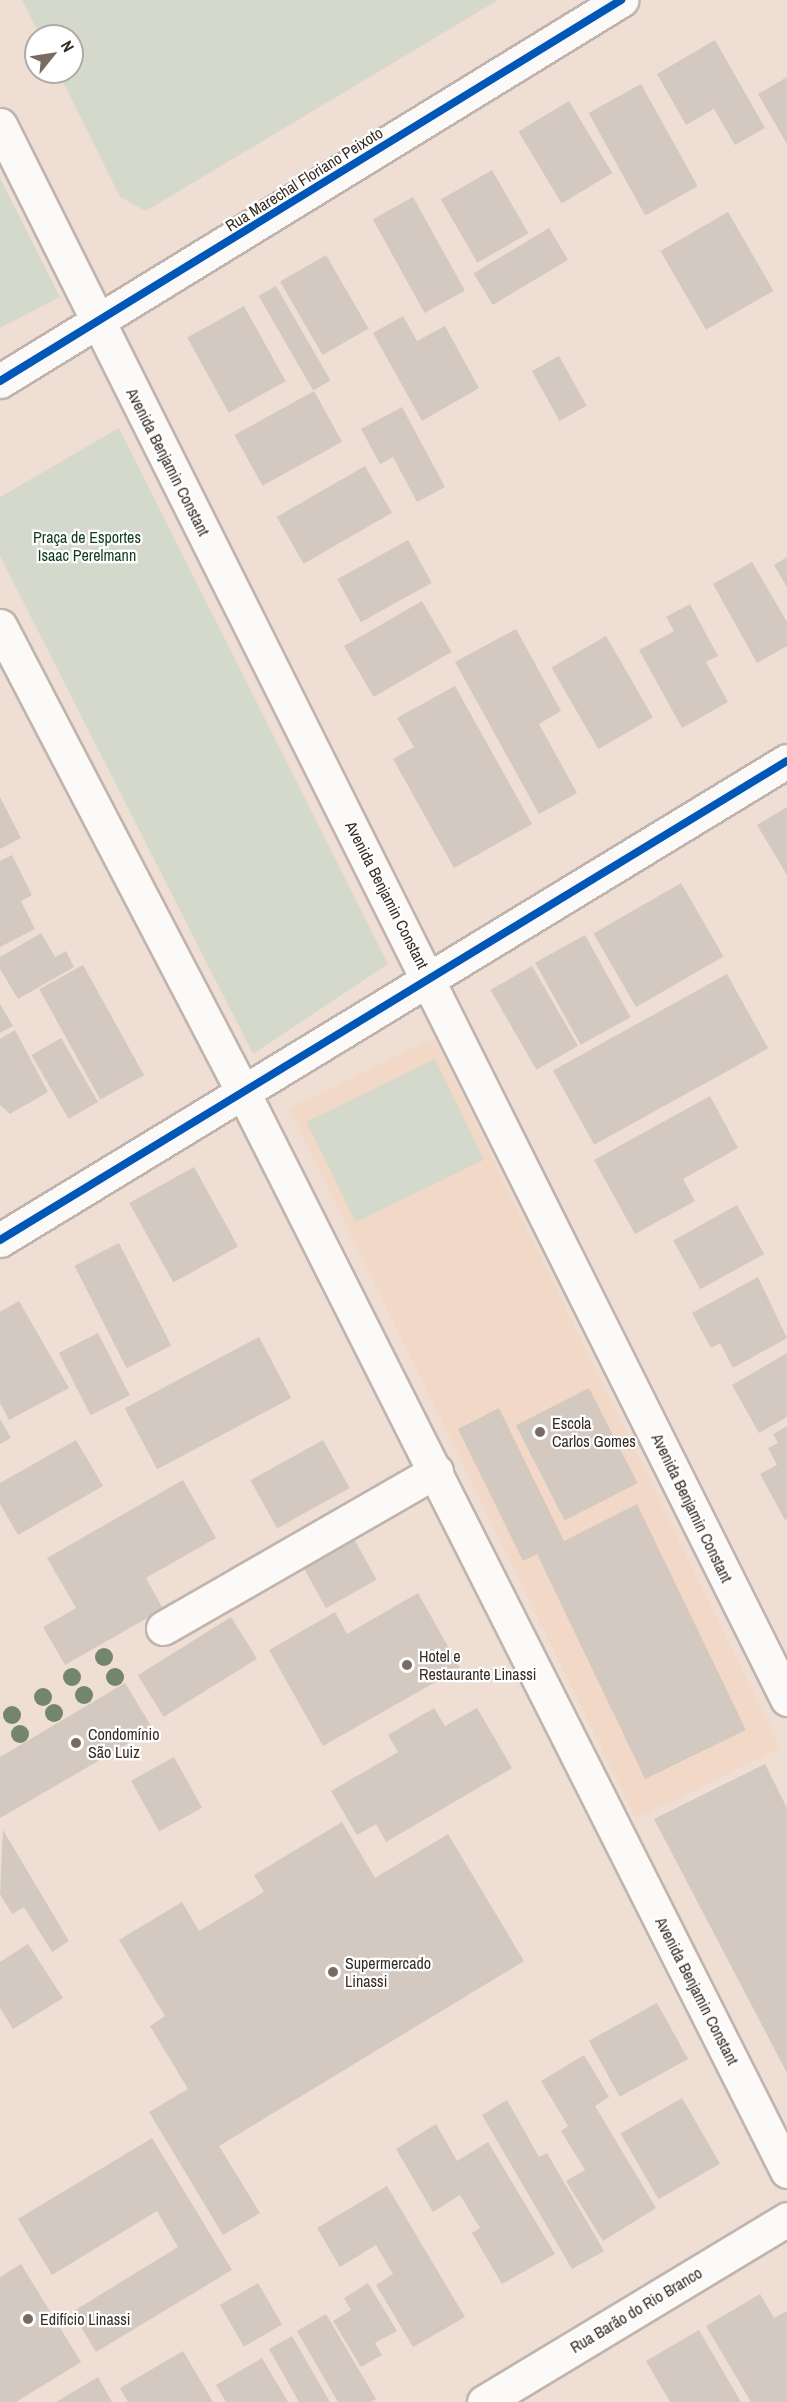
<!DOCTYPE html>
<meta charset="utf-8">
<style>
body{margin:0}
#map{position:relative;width:787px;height:2402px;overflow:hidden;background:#eeded4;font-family:"Archivo Narrow",sans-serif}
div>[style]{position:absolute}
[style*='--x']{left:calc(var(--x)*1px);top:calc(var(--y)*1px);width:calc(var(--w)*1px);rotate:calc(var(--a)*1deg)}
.built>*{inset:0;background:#f2d8c6;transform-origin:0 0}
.green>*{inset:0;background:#d5d9cb;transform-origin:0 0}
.building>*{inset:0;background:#d4c9c0;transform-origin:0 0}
.roads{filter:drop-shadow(2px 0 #c0b4ac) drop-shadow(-2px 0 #c0b4ac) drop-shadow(0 2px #c0b4ac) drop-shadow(0 -2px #c0b4ac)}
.minor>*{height:33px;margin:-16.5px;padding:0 16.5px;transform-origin:16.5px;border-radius:16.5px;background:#fcfaf9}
.major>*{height:33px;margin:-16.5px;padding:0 16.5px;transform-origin:16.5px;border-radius:16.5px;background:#fcfaf9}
.cycleway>*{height:8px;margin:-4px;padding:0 4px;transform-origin:4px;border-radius:4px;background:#0057b8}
.trees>*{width:18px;height:18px;margin:-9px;border-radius:50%;background:#74856e}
.dots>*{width:16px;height:16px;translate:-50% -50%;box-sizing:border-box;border:3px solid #fff;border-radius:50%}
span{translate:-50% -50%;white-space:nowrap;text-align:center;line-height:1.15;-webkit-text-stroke:4.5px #fff;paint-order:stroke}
.street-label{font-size:16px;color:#382d26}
.park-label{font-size:16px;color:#113c1a}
.poi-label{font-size:16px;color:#382d26}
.left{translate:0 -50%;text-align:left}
.north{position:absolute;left:24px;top:24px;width:60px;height:60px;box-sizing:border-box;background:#fff;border:2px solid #afaba8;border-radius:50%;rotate:60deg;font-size:16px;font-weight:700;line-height:24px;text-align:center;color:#382d26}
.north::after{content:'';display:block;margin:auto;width:21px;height:27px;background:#786b63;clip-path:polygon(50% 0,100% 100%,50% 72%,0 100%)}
</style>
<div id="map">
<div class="built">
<div style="left:434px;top:1038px;width:790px;height:161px;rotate:64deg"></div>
</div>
<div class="green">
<div style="clip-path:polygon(22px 0,498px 0,146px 211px,120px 197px,58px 72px,72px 72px,72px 36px,40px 36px)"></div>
<div style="clip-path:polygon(0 178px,60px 297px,0 328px)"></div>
<div style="clip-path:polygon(119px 428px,388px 964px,253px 1054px,0 556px,0 497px)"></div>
<div style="left:435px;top:1059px;width:112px;height:143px;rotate:64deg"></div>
</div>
<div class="building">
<div style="clip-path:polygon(715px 40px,765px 128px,735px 145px,714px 109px,686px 125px,657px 74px)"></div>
<div style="clip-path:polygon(787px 77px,787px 144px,758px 94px)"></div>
<div style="left:641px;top:84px;width:117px;height:60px;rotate:61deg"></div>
<div style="left:569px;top:101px;width:84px;height:59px;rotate:59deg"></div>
<div style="left:492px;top:170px;width:73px;height:59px;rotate:60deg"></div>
<div style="left:413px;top:197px;width:107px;height:46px;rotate:61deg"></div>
<div style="left:728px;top:212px;width:91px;height:78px;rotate:60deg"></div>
<div style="left:549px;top:228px;width:37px;height:88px;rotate:59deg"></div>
<div style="left:326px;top:255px;width:85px;height:53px;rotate:60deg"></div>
<div style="left:276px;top:286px;width:109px;height:20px;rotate:60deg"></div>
<div style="left:244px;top:306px;width:86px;height:65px;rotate:61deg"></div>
<div style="clip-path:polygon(403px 316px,417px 341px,445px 326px,479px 388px,422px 421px,373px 333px)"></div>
<div style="left:559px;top:356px;width:57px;height:31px;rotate:61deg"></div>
<div style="left:314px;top:391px;width:58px;height:91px;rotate:61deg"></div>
<div style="clip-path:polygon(402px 407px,445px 487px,417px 502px,393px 457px,380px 464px,361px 429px)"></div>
<div style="left:365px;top:466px;width:54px;height:102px;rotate:60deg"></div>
<div style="left:408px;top:540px;width:49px;height:81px;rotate:61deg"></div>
<div style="clip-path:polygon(787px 557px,787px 587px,774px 565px)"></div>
<div style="clip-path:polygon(752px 562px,787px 622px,787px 646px,757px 663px,713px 584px)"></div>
<div style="left:422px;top:601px;width:59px;height:90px;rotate:60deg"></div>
<div style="clip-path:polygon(690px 604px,718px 656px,706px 662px,728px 702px,682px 728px,639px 650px,674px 631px,666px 617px)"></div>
<div style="clip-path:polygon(516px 629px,561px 711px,539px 724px,577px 793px,539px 814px,455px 662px)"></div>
<div style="left:606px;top:636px;width:94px;height:63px;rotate:60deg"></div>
<div style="clip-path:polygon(455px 686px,532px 824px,454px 868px,393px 759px,414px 747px,397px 718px)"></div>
<div style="clip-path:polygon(0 797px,21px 838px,0 849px)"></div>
<div style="clip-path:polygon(787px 807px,787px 875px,757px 825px)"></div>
<div style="clip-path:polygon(12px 855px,32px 895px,21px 901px,35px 929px,0 947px,0 861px)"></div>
<div style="left:681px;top:883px;width:85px;height:101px;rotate:60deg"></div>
<div style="clip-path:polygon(41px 933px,55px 957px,66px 951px,74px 967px,18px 999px,0 969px,0 957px)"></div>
<div style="left:585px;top:935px;width:94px;height:57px;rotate:61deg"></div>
<div style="left:83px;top:965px;width:126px;height:50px;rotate:61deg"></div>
<div style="left:532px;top:966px;width:92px;height:48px;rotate:60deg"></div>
<div style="left:727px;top:974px;width:85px;height:199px;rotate:61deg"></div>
<div style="clip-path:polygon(0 1004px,13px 1026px,0 1033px)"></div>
<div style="clip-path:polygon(15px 1030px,48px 1092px,10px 1114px,0 1105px,0 1039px)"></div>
<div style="left:61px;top:1038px;width:74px;height:34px;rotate:60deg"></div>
<div style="clip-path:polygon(710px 1096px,738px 1148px,683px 1179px,695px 1201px,635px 1234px,594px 1160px)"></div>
<div style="left:194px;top:1167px;width:91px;height:74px;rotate:61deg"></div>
<div style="left:737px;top:1205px;width:56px;height:73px;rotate:61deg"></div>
<div style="left:119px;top:1243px;width:115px;height:50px;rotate:63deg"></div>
<div style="clip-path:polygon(758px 1277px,787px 1338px,733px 1368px,720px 1343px,711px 1348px,692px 1313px)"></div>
<div style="clip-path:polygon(19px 1301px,69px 1388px,9px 1420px,0 1403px,0 1312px)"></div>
<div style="left:98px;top:1333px;width:70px;height:44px;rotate:63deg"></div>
<div style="left:259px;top:1337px;width:69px;height:152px;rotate:62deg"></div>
<div style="clip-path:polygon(787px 1353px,787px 1417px,759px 1433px,732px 1385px)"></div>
<div style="left:589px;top:1388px;width:107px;height:82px;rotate:63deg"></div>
<div style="clip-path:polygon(499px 1408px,564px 1541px,637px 1504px,746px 1730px,645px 1779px,537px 1554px,523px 1561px,458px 1429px)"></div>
<div style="clip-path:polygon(0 1419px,11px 1438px,0 1444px)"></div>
<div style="clip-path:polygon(787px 1426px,787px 1519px,785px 1520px,760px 1474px,777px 1465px,768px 1448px,778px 1443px,773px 1434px)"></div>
<div style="clip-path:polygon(76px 1440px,103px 1486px,18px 1535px,0 1504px,0 1483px)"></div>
<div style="left:323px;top:1440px;width:55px;height:83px;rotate:61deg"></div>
<div style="clip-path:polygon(183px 1480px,216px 1538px,146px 1578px,163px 1609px,65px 1665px,43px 1627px,76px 1608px,47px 1558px)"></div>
<div style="left:349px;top:1530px;width:57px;height:58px;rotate:61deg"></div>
<div style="clip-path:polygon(418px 1593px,460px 1668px,323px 1746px,269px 1650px,335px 1612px,347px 1634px)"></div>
<div style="left:231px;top:1617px;width:49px;height:110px;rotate:58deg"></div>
<div style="clip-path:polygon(125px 1683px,153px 1729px,0 1818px,0 1757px)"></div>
<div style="clip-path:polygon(434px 1708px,445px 1726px,477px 1708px,512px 1768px,386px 1842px,376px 1824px,357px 1835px,331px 1791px,398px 1752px,388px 1735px)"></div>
<div style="left:174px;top:1757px;width:58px;height:49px;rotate:61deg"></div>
<div style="clip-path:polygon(765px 1764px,787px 1808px,787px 2073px,654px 1819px)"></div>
<div style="clip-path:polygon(342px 1822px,375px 1878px,448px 1834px,524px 1961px,219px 2146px,260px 2213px,223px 2235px,149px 2112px,188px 2089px,150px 2026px,165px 2016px,119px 1940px,182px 1902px,199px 1931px,264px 1892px,254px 1875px)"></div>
<div style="clip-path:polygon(3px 1830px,69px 1941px,52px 1952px,24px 1907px,12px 1914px,0 1894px)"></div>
<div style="clip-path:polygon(28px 1944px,63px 1998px,13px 2029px,0 2008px,0 1962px)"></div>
<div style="left:657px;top:2003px;width:64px;height:78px;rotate:61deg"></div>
<div style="clip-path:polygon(584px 2055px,609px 2097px,595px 2106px,656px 2208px,603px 2241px,566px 2181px,585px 2170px,561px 2131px,568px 2126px,541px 2081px)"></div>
<div style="left:682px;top:2098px;width:76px;height:71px;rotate:60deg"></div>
<div style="clip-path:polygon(507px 2100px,539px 2157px,547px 2153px,604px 2251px,572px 2269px,482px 2115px)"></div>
<div style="clip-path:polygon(436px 2124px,457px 2161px,488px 2142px,555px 2254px,502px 2284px,472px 2233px,480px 2228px,460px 2195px,433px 2212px,396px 2149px)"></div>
<div style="clip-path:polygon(152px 2138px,232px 2270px,96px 2352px,72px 2312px,178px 2247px,157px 2211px,52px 2275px,18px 2219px)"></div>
<div style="clip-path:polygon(387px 2186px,465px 2317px,413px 2347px,376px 2285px,393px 2274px,376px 2245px,340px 2267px,317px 2228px)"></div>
<div style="clip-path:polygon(21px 2264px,81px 2362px,16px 2402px,0 2402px,0 2277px)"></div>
<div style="left:258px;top:2283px;width:48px;height:44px;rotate:60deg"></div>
<div style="clip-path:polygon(368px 2283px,397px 2331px,375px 2343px,382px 2355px,361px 2367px,333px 2321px,351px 2310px,344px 2298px)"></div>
<div style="clip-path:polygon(760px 2294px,774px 2318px,787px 2311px,787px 2402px,751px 2402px,706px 2326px)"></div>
<div style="clip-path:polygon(326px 2314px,376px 2399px,371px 2402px,338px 2402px,297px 2331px)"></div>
<div style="clip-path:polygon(699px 2330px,741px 2402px,670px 2402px,646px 2361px)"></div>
<div style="clip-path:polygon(292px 2336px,330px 2402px,299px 2402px,269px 2349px)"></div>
<div style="clip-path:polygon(183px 2351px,213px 2402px,128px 2402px,120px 2388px)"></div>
<div style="clip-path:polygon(262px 2358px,288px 2402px,226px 2402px,216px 2385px)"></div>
<div style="clip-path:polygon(98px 2377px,112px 2402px,56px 2402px)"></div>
</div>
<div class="roads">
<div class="minor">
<div style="--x:0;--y:381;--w:729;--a:-31.53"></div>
<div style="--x:0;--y:1240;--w:921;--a:-31.33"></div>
<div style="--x:163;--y:1628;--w:315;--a:-29.9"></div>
</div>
<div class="major">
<div style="--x:0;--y:125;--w:1760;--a:63.43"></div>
<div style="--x:0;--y:626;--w:530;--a:62.47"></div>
<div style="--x:245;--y:1096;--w:1204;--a:63.24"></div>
<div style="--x:484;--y:2402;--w:354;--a:-31.1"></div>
</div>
</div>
<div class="cycleway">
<div style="--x:0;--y:381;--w:729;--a:-31.53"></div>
<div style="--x:0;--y:1240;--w:921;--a:-31.33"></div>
</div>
<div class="trees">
<div style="left:104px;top:1657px"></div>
<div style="left:72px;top:1677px"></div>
<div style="left:115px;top:1677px"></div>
<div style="left:84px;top:1695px"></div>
<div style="left:43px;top:1697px"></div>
<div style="left:54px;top:1713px"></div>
<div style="left:12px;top:1715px"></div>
<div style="left:20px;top:1734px"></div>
</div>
<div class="dots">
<div style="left:540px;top:1432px;background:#786b63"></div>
<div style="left:407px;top:1665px;background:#786b63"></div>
<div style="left:76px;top:1743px;background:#786b63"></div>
<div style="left:333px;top:1972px;background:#786b63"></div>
<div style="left:28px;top:2319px;background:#786b63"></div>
</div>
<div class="street-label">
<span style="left:304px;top:179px;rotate:-32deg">Rua Marechal Floriano Peixoto</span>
<span style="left:168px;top:462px;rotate:63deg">Avenida Benjamin Constant</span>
<span style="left:387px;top:895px;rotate:63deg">Avenida Benjamin Constant</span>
<span style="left:692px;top:1508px;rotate:64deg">Avenida Benjamin Constant</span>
<span style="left:697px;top:1991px;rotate:63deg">Avenida Benjamin Constant</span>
<span style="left:636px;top:2310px;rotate:-31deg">Rua Barão do Rio Branco</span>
</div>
<div class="park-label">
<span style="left:87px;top:546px">Praça de Esportes<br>Isaac Perelmann</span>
</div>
<div class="poi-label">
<span class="left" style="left:552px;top:1432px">Escola<br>Carlos Gomes</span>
<span class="left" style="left:419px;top:1665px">Hotel e<br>Restaurante Linassi</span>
<span class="left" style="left:88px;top:1743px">Condomínio<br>São Luiz</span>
<span class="left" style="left:345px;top:1972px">Supermercado<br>Linassi</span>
<span class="left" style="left:40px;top:2319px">Edifício Linassi</span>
</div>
<div class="north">N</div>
</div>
